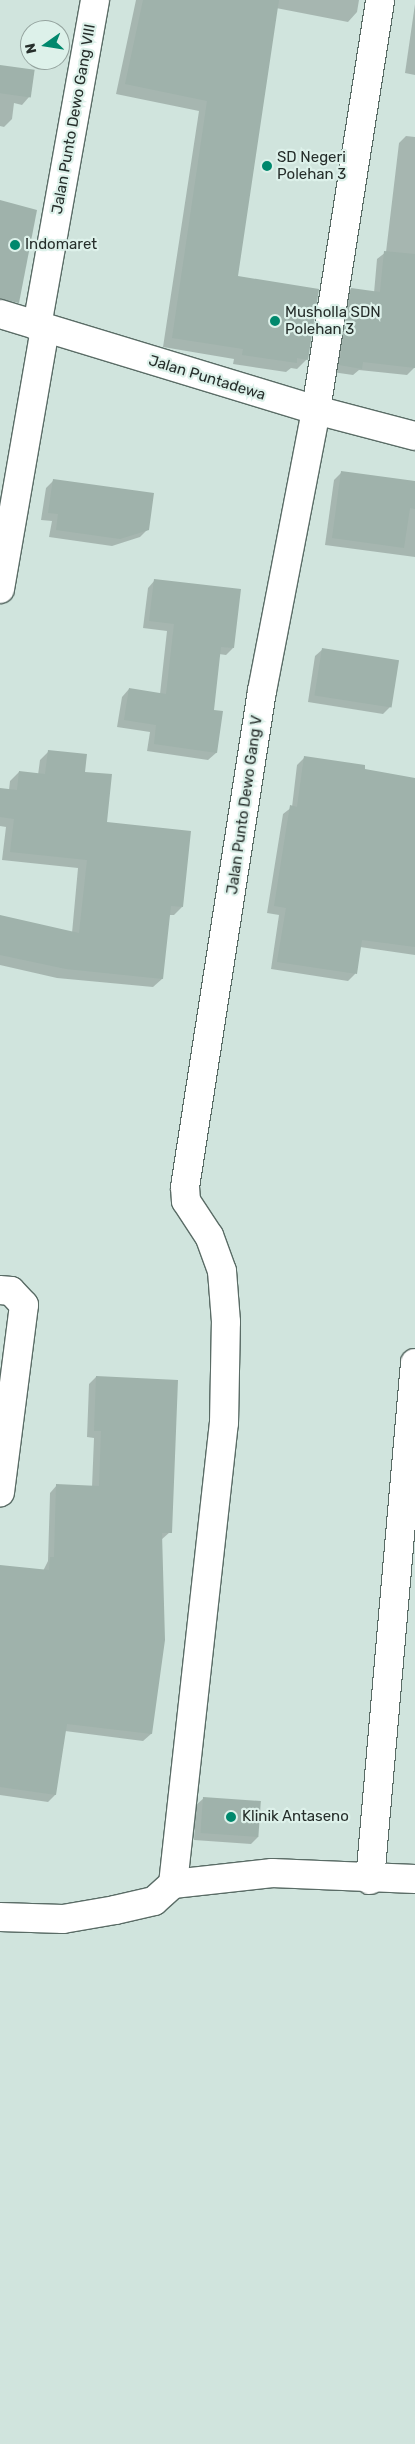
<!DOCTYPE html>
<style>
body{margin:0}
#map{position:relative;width:415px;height:2444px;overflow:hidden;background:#d0e4dd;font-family:Rubik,sans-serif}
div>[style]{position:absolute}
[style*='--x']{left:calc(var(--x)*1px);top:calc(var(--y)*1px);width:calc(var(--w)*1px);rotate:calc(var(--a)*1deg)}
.shadow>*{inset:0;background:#0003}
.building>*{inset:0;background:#9fb2ab;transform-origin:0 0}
.roads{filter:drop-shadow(1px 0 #5a6c66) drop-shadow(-1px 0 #5a6c66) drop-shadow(0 1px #5a6c66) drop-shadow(0 -1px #5a6c66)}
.street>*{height:28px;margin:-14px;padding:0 14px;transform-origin:14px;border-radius:14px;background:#fff}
.secondary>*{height:28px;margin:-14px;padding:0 14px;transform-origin:14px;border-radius:14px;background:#fff}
.dots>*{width:14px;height:14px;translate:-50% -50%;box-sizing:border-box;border:2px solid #ddf1ea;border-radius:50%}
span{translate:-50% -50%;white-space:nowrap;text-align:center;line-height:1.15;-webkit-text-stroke:4.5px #ddf1ea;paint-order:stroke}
.street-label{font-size:15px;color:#262e2b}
.poi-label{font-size:15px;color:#262e2b}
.left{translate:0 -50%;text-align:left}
.north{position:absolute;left:20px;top:20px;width:50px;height:50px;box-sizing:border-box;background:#ddf1ea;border:1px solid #94a39e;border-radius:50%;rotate:257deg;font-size:14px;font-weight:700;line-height:20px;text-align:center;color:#262e2b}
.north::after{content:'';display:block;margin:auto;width:18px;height:22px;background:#00886d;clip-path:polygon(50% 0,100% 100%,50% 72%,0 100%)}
</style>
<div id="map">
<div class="shadow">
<div style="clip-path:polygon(136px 0,359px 0,357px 12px,348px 22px,276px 8px,236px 277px,307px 359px,297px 369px,291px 368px,286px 372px,233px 364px,234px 359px,163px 347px,199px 111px,116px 94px)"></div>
<div style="clip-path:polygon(415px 4px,415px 75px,405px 73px)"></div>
<div style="clip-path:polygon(0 67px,29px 97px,22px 105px,14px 103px,12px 119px,4px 127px,0 126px)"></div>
<div style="clip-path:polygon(406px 136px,415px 137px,415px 367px,407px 375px,359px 370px,353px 375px,332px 372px,344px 296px,351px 289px,374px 293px,377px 259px,386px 252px,399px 143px)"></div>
<div style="clip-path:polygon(342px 472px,415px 482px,415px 557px,325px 545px,334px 480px)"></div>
<div style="clip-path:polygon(53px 481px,148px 529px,140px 537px,112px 546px,49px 537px,52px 521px,41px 520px,46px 488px)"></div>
<div style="clip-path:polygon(155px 580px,233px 648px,226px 655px,219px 654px,213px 711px,222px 712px,216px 753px,208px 760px,147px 751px,150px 732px,117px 727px,122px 697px,129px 689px,160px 694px,167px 631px,143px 628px,148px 588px)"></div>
<div style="clip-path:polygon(323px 649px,391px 706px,383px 714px,308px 702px,315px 656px)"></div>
<div style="clip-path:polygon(49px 751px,84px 773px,105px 823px,182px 907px,174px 915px,169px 915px,162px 979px,153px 987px,57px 978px,0 965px,0 917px,72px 933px,78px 868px,2px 860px,6px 827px,0 826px,0 789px,9px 790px,10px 781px,19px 772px,38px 775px,40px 760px)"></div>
<div style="clip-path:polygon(305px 757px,415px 784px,415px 955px,360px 947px,355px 974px,348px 981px,271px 969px,279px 915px,267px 913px,283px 814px,292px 807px,297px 765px)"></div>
<div style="clip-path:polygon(96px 1377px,170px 1532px,161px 1540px,151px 1734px,143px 1741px,65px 1731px,55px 1795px,48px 1802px,0 1795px,0 1568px,43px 1571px,48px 1561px,50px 1493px,57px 1485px,92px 1487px,94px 1438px,87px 1437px,89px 1384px)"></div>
<div style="clip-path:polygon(204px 1798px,258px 1837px,251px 1844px,194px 1840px,196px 1805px)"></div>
</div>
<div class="building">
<div style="clip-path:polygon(143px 0,279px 0,238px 276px,319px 289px,308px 360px,297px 358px,297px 363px,242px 355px,243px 349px,172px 338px,207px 101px,125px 84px)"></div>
<div style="left:0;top:65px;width:35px;height:28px;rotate:8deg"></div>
<div style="clip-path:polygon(0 200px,37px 210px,19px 303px,0 299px)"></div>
<div style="clip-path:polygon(384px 251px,415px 254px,415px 368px,363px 362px,362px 369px,339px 365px,351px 288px,380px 292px)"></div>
<div style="clip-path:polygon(341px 471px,415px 481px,415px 509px,410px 508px,404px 548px,332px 538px)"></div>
<div style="clip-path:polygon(53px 479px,154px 493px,149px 530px,120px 539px,56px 530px,58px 514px,48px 513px)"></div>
<div style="clip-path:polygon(154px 579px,241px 589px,234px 648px,221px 647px,214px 710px,223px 711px,217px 753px,154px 744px,156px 725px,124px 720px,129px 688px,166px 694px,174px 624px,149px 621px)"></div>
<div style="left:322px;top:648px;width:78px;height:48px;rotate:9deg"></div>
<div style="clip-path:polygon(48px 750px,87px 754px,85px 772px,112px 774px,107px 822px,191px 831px,183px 907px,171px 906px,163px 979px,66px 969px,0 955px,0 915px,79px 933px,87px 860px,10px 852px,14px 819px,0 817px,0 788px,17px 790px,19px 771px,45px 774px)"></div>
<div style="clip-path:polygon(304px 756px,365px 765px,365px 769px,415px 778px,415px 947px,362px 940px,357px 974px,277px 962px,286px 908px,274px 906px,290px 805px,297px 807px)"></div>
<div style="clip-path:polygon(96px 1376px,178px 1380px,172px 1533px,162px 1533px,165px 1640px,152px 1734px,67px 1724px,56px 1795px,0 1787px,0 1565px,49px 1570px,50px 1557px,54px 1557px,56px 1484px,99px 1486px,101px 1431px,94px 1431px)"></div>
<div style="left:203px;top:1797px;width:58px;height:36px;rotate:4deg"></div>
</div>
<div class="roads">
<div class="street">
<div style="--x:37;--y:326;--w:331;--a:-79.9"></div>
<div style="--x:0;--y:589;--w:264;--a:-80.2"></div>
<div style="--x:0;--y:1290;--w:11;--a:5"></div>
<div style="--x:11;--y:1291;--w:19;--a:47"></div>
<div style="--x:24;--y:1305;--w:189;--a:97.3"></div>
<div style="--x:370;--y:1880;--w:519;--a:-85.03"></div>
<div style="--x:173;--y:1884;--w:100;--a:-6.3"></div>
<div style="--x:272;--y:1873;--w:143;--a:2.4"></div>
<div style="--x:0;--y:1917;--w:63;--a:1.8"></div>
<div style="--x:63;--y:1919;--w:53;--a:-9.8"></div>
<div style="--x:115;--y:1910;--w:40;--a:-13"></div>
<div style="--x:154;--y:1901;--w:25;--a:-42"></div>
<div style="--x:173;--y:1884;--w:464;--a:-83.7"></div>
<div style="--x:224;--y:1423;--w:101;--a:-88.9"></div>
<div style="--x:226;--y:1322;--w:51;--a:-94.5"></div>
<div style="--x:222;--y:1271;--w:37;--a:-110"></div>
<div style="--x:209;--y:1236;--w:42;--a:-123.3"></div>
<div style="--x:186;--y:1201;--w:14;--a:-94"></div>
<div style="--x:185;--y:1187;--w:502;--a:-81.18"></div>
<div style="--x:262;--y:691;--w:286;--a:-79.1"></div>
<div style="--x:316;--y:410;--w:415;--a:-81.1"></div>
</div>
<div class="secondary">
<div style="--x:0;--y:314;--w:330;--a:16.9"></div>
<div style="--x:316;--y:410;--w:102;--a:14.7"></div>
</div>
</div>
<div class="dots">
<div style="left:267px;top:166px;background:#00886d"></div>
<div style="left:15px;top:245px;background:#00886d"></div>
<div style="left:275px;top:321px;background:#00886d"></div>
<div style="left:231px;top:1817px;background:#00886d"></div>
</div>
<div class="street-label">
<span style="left:74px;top:119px;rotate:-80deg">Jalan Punto Dewo Gang VIII</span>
<span style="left:207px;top:378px;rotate:17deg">Jalan Puntadewa</span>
<span style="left:245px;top:805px;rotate:-82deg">Jalan Punto Dewo Gang V</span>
</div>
<div class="poi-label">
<span class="left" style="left:277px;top:166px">SD Negeri<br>Polehan 3</span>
<span class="left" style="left:25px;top:245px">Indomaret</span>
<span class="left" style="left:285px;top:321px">Musholla SDN<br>Polehan 3</span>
<span class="left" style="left:242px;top:1817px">Klinik Antaseno</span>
</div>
<div class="north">N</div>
</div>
